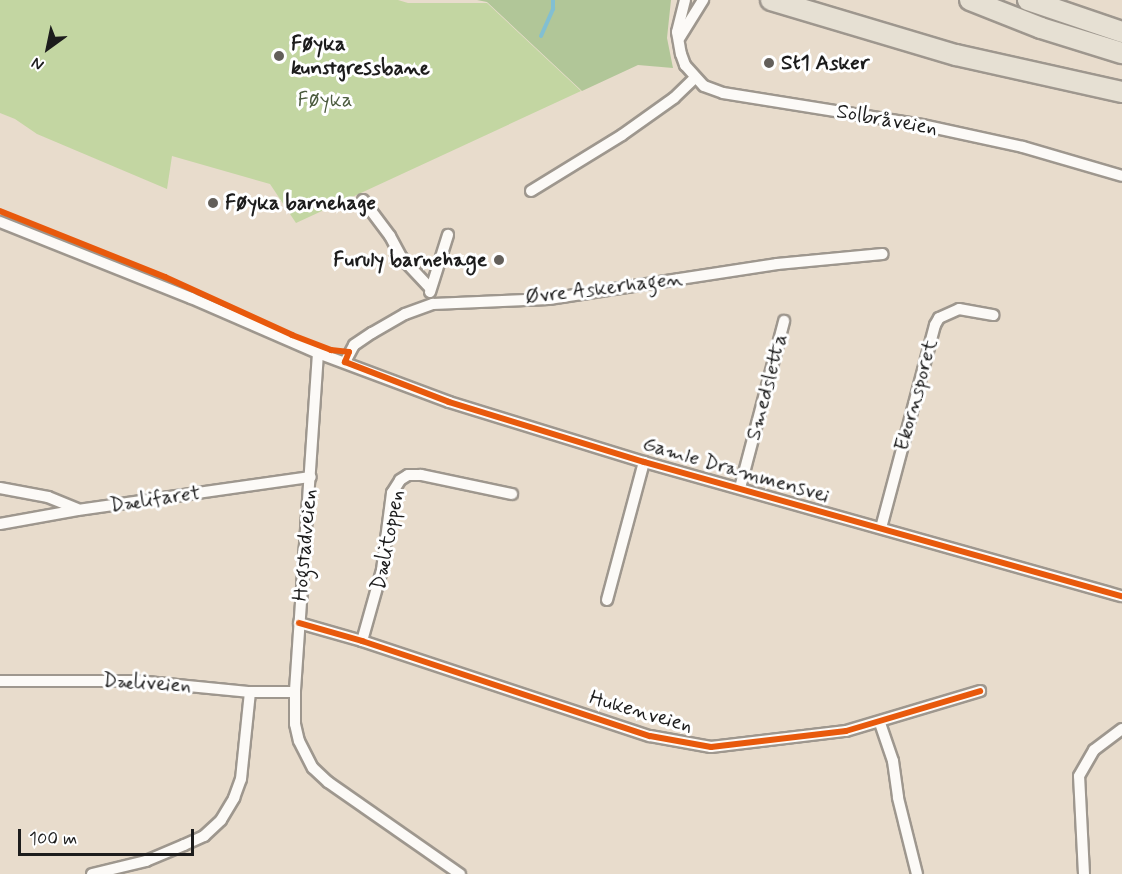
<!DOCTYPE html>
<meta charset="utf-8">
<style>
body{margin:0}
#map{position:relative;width:1122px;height:874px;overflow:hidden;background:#e8dccc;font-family:Mynerve,sans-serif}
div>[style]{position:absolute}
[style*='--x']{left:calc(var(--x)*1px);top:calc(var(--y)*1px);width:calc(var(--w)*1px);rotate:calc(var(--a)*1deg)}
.green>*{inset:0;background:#c3d6a2}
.forest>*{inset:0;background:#b1c698}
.stream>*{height:4px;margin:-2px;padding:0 2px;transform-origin:2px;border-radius:2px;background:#82bfd2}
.roads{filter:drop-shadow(2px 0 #9e978e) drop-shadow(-2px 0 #9e978e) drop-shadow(0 2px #9e978e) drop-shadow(0 -2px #9e978e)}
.street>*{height:10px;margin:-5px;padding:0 5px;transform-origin:5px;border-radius:5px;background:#fcfaf7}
.highway>*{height:20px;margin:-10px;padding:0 10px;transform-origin:10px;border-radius:10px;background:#e6e0d3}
.cycleway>*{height:6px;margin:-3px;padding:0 3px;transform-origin:3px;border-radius:3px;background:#e8590c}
.dots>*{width:16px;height:16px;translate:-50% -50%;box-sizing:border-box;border:3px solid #fff;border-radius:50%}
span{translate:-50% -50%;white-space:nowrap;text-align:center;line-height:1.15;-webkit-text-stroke:6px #fff;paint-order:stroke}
.poi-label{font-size:21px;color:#1c1c1c;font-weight:700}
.left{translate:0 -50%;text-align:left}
.right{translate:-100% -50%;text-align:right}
.park-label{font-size:21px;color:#4c5c3f}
.street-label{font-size:21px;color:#1c1c1c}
.north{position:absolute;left:18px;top:18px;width:60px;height:60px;-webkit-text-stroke:4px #fff;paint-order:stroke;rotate:213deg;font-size:16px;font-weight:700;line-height:24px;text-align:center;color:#1c1c1c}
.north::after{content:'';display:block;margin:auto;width:21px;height:27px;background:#1c1c1c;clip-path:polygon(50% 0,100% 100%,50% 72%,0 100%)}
.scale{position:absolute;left:18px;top:829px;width:176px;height:27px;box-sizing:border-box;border:3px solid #1c1c1c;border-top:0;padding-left:8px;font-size:18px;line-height:21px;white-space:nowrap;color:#1c1c1c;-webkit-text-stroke:4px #fff;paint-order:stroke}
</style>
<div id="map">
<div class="green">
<div style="clip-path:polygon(0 0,398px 0,408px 3px,487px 3px,581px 91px,296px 223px,270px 184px,172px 156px,167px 189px,37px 134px,15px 119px,0 113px)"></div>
</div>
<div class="forest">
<div style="clip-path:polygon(477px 0,671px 0,667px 38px,673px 68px,638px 65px,582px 91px,487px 2px)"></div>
</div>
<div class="stream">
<div style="--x:541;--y:36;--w:30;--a:-66"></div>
<div style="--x:553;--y:9;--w:9;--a:-90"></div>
</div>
<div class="roads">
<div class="street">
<div style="--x:685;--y:0;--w:33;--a:104"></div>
<div style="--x:677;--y:32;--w:22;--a:80"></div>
<div style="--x:681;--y:54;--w:12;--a:70"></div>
<div style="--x:685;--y:65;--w:28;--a:48"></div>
<div style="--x:704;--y:86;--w:20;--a:20"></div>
<div style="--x:723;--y:93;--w:202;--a:9.1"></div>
<div style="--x:922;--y:125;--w:103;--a:12.3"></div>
<div style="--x:1023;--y:147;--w:103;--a:16.3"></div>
<div style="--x:680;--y:37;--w:44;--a:-58.1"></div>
<div style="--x:531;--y:191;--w:107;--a:-31.6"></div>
<div style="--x:622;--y:135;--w:64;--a:-35.4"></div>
<div style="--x:674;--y:98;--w:29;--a:-44"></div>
<div style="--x:363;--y:200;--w:45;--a:53.1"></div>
<div style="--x:390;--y:236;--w:24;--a:62"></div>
<div style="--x:401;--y:257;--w:42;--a:46.9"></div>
<div style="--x:0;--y:222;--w:206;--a:21.7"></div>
<div style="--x:191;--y:298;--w:138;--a:23.4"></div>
<div style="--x:318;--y:353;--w:140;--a:20.5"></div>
<div style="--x:449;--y:402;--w:204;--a:17.1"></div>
<div style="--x:644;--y:462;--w:496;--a:15.7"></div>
<div style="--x:430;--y:292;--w:60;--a:-72.5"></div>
<div style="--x:318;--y:353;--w:340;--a:93.9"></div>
<div style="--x:295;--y:692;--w:32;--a:90"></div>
<div style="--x:295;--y:724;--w:17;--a:77"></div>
<div style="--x:299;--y:741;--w:30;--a:63"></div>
<div style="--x:313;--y:768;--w:21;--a:43"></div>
<div style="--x:328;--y:782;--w:161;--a:34.9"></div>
<div style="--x:345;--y:362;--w:19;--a:-62"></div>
<div style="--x:354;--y:345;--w:22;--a:-34"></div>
<div style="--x:372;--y:333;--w:38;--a:-30"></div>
<div style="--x:405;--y:314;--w:30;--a:-20"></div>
<div style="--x:433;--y:304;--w:116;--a:-2.5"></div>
<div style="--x:549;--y:299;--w:231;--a:-8.7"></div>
<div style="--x:777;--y:264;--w:106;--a:-5.4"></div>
<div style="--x:0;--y:488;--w:49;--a:10.6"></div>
<div style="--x:48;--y:497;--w:31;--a:22"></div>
<div style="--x:740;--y:488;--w:173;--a:-75.2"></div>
<div style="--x:0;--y:524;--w:79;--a:-10.2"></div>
<div style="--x:78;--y:510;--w:235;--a:-8.1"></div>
<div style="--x:881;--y:528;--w:210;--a:-75.1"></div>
<div style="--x:935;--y:325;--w:8;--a:-60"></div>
<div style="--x:939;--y:318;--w:22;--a:-24"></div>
<div style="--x:959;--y:309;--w:35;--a:10"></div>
<div style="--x:607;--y:600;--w:143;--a:-75"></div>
<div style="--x:299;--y:623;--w:66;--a:15.9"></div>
<div style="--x:362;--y:641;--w:303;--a:18.3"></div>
<div style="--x:650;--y:736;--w:62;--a:10.2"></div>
<div style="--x:711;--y:747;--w:136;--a:-6.8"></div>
<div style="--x:846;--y:731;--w:140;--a:-16.6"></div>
<div style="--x:362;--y:641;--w:74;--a:-74.3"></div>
<div style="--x:382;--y:570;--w:78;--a:-82.6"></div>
<div style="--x:392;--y:493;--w:15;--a:-58"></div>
<div style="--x:400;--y:480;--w:9;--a:-32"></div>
<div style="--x:408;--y:475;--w:13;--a:0"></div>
<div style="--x:421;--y:475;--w:93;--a:11.8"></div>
<div style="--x:0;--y:681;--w:137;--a:0"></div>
<div style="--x:137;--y:681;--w:114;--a:5.6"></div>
<div style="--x:250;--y:692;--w:45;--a:0"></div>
<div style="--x:880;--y:723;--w:40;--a:71.1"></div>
<div style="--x:893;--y:761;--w:37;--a:82"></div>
<div style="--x:898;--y:798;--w:78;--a:76"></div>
<div style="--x:92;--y:874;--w:56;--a:-13.5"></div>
<div style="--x:146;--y:861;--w:41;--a:-22.8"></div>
<div style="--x:184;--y:845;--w:22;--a:-24"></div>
<div style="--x:204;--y:836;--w:23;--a:-43"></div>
<div style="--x:221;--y:820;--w:26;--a:-59"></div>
<div style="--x:234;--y:798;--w:20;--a:-70"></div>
<div style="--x:241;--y:779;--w:87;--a:-84.1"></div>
<div style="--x:1084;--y:874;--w:98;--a:-92.9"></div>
<div style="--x:1079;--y:776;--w:30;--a:-60"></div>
<div style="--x:1094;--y:750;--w:35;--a:-37"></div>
</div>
<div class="highway">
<div style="--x:771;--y:0;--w:193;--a:16.6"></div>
<div style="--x:956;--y:55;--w:170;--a:12.6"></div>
<div style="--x:970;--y:0;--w:76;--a:21.5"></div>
<div style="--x:1041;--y:28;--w:85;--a:17.2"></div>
<div style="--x:1028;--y:0;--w:99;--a:18.8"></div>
</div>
</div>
<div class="cycleway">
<div style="--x:0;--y:211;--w:178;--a:21.8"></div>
<div style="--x:165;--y:277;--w:140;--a:24.5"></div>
<div style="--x:292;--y:335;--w:42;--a:21"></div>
<div style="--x:331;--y:350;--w:18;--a:6"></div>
<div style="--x:349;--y:352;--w:11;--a:112"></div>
<div style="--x:345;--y:362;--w:111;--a:21"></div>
<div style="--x:449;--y:402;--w:204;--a:17.1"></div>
<div style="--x:644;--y:462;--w:496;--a:15.7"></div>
<div style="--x:299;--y:623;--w:66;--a:15.9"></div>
<div style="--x:362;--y:641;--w:303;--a:18.3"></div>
<div style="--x:650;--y:736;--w:62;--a:10.2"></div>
<div style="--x:711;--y:747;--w:136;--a:-6.8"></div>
<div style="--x:846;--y:731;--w:140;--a:-16.6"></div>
</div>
<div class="dots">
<div style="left:279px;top:56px;background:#635f5a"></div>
<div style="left:769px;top:63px;background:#635f5a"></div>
<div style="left:213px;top:203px;background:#635f5a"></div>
<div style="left:499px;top:260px;background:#635f5a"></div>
</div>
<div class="poi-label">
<span class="left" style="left:291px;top:56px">Føyka<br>kunstgressbane</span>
<span class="left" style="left:781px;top:63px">St1 Asker</span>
<span class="left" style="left:225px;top:203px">Føyka barnehage</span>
<span class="right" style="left:487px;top:260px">Furuly barnehage</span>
</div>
<div class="park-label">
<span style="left:325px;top:100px">Føyka</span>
</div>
<div class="street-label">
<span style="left:887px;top:120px;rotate:10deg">Solbråveien</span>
<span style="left:604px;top:288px;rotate:-7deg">Øvre Askerhagen</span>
<span style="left:767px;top:387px;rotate:-75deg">Smedsletta</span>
<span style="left:916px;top:395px;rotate:-75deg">Ekornsporet</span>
<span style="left:736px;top:470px;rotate:16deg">Gamle Drammensvei</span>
<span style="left:155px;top:499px;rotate:-8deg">Dælifaret</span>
<span style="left:388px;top:540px;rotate:-79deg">Dælitoppen</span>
<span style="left:305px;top:545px;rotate:-85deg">Hogstadveien</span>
<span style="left:147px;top:683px;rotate:4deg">Dæliveien</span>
<span style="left:641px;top:712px;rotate:16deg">Hukenveien</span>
</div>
<div class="north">N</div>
<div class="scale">100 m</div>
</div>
